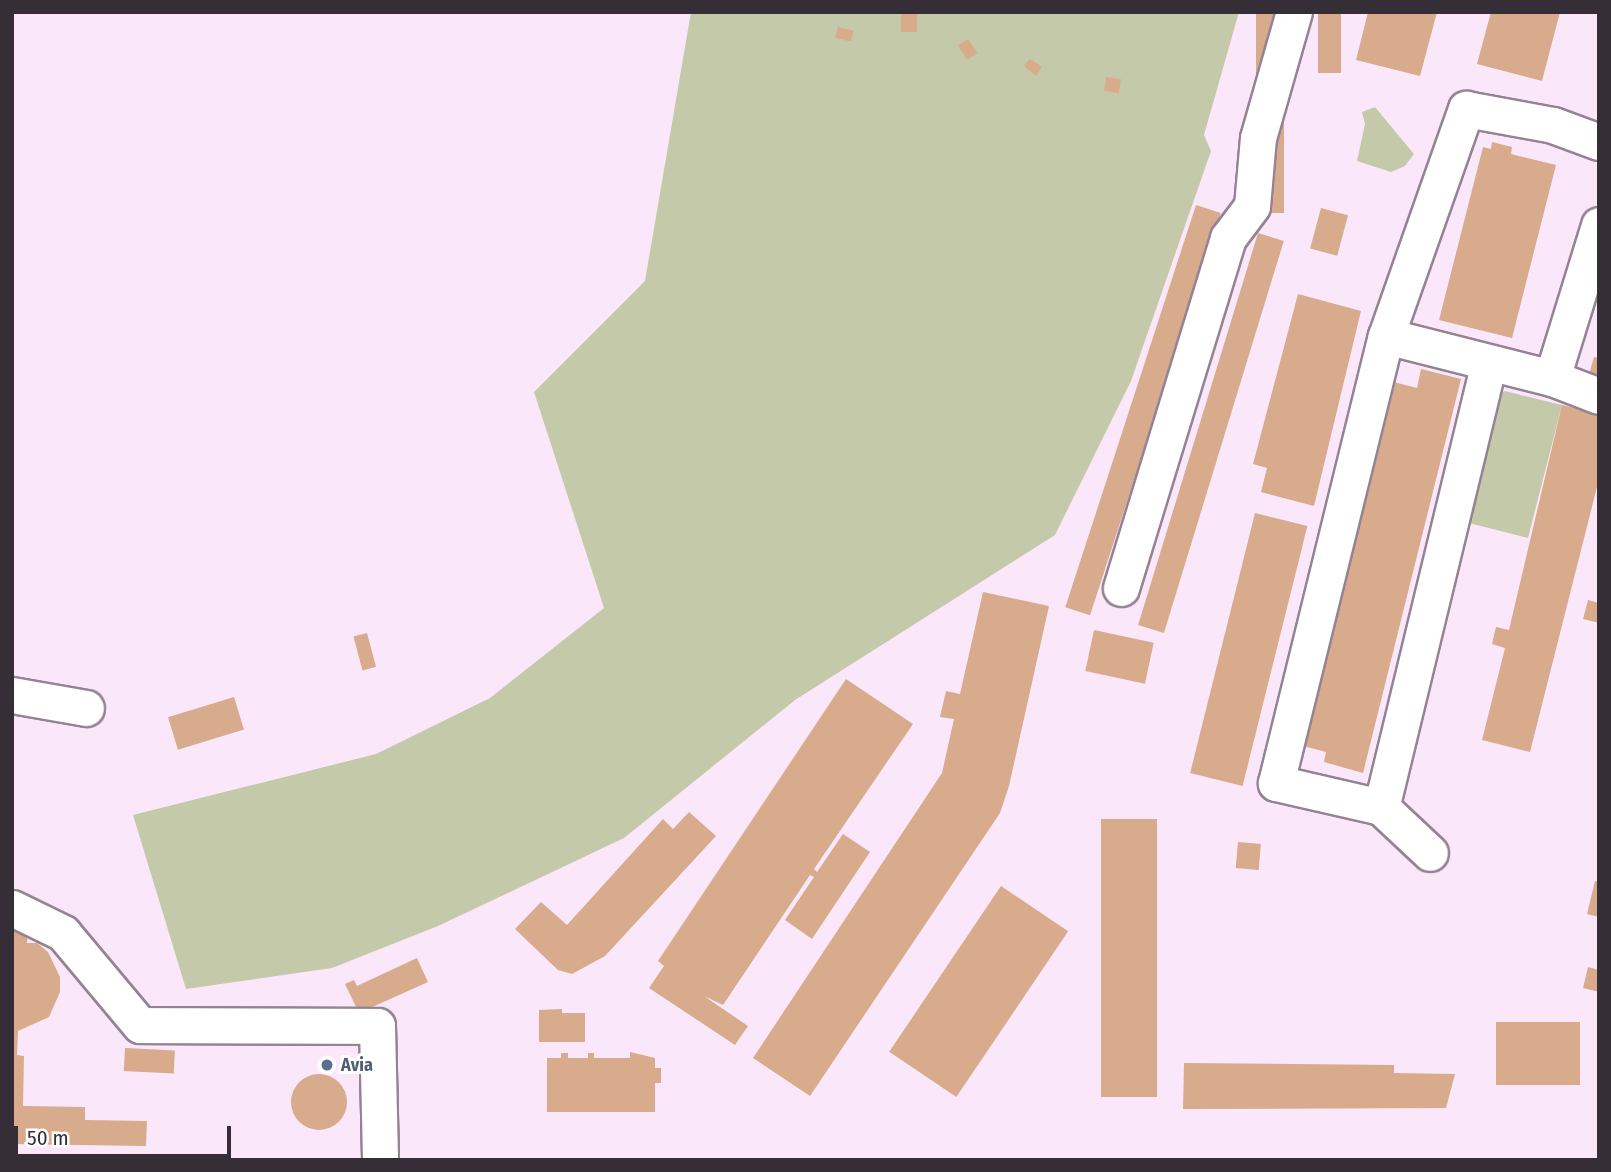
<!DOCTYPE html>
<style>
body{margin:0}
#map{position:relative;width:1611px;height:1172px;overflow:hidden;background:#fbe7fa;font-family:"Fira Sans Condensed",sans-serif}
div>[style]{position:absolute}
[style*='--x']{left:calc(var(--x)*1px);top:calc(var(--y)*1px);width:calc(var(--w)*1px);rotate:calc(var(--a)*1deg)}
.green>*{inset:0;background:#c4caa9}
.building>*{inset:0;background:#d7ab8b;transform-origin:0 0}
.round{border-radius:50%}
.roads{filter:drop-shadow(2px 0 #948394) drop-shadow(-2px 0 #948394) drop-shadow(0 2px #948394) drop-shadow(0 -2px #948394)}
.minor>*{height:35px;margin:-17.5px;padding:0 17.5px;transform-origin:17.5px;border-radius:17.5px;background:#fff}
.dots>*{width:19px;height:19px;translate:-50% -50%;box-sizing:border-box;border:4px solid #fff;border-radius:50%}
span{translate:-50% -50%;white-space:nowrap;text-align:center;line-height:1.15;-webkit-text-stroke:6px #fff;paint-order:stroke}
.service-label{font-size:18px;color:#4e5e75;font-weight:700}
.left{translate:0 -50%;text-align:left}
.frame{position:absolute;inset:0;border:14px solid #362e36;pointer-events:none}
.scale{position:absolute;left:14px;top:1126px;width:217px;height:32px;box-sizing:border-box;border:4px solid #362e36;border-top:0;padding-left:9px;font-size:21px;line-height:24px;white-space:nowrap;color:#362e36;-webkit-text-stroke:5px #fff;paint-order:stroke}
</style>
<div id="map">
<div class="green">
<div style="clip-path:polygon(691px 12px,1239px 12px,1204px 135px,1211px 151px,1131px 381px,1055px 535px,795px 700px,624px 838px,438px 926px,332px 968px,186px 989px,133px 815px,376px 754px,490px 698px,604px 608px,534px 392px,645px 281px)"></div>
<div style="clip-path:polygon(1375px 107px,1414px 154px,1405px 166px,1391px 172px,1357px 161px,1365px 124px,1362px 112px)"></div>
<div style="clip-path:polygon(1505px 391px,1562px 405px,1528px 538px,1465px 522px,1496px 395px)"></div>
</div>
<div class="building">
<div style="left:901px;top:12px;width:16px;height:20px"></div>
<div style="left:1256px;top:12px;width:28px;height:201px"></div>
<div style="left:1318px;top:12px;width:23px;height:61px"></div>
<div style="clip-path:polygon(1368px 12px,1437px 12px,1420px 76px,1356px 60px)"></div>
<div style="clip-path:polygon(1491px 12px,1560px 12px,1542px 81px,1477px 64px)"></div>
<div style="left:838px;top:27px;width:16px;height:11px;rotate:14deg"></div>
<div style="left:968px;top:39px;width:17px;height:12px;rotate:57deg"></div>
<div style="clip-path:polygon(1030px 59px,1042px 67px,1036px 76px,1024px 66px)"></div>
<div style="left:1106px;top:77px;width:15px;height:14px;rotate:8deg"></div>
<div style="clip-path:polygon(1492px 142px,1512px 147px,1511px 154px,1556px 165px,1512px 338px,1439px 320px,1483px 147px,1491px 149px)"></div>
<div style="left:1196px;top:205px;width:26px;height:423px;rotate:18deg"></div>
<div style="left:1321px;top:208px;width:28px;height:42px;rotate:15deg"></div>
<div style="left:1258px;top:233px;width:27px;height:410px;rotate:17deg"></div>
<div style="clip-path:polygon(1298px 294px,1361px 311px,1314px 506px,1261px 492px,1267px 468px,1253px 464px)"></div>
<div style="clip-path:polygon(1594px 357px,1599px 358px,1599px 381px,1588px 378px)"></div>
<div style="clip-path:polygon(1421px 369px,1461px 379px,1363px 773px,1324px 762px,1326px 752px,1296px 744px,1386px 380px,1417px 388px)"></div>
<div style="clip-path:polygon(1562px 405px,1599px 414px,1599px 479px,1530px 752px,1482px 740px,1505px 648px,1492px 644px,1496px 627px,1509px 630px)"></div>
<div style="left:1255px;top:513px;width:54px;height:268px;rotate:14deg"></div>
<div style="clip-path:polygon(983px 592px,1049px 606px,1009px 786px,1000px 813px,810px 1096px,753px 1058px,942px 773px,954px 719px,940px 717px,946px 691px,960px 694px)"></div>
<div style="clip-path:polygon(1588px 600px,1599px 603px,1599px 623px,1583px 619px)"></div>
<div style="left:1094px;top:630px;width:61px;height:42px;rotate:12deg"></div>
<div style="left:367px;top:633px;width:35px;height:14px;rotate:75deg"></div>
<div style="clip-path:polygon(846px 679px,913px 724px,814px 869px,817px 872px,843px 834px,870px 852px,812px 939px,785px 920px,814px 877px,810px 875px,723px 1005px,704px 996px,748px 1026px,735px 1045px,649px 988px,664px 966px,658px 961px)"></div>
<div style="left:234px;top:697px;width:34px;height:69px;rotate:73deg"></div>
<div style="clip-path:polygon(689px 812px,716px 836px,605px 956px,572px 974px,558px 970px,515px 929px,541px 902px,567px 925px,663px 819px,673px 829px)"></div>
<div style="left:1101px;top:819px;width:56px;height:278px"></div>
<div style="left:1238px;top:842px;width:23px;height:26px;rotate:5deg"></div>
<div style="clip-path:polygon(1595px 881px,1599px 882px,1599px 917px,1587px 914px)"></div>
<div style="left:1001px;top:886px;width:81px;height:200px;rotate:34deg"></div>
<div style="clip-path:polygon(12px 931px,28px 931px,27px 943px,37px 943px,48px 952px,60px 977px,60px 992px,49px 1017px,18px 1031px,17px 1055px,24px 1056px,23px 1106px,85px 1107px,85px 1120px,147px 1121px,146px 1146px,12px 1144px)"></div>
<div style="clip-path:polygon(417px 958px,428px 982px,359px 1013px,345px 984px,354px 980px,357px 986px)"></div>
<div style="clip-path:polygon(1588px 967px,1599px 970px,1599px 992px,1583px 988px)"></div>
<div style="clip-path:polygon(562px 1009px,562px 1013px,585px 1013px,585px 1042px,539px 1042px,539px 1010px)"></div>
<div style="left:1496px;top:1022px;width:84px;height:63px"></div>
<div style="left:125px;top:1048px;width:50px;height:23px;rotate:3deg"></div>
<div style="clip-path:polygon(630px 1052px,655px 1058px,655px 1068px,661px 1068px,661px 1083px,655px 1083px,655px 1112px,547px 1112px,547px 1058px,561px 1058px,561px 1053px,568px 1053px,568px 1058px,588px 1058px,588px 1053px,594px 1053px,594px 1058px,630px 1058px)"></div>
<div style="clip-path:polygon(1184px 1063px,1394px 1065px,1394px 1073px,1455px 1074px,1446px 1108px,1183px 1109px)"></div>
<div class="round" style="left:291px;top:1074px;width:56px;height:56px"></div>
</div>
<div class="roads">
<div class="minor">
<div style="--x:1386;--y:336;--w:171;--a:14.2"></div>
<div style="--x:1552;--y:378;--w:50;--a:21"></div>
<div style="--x:1488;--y:366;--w:454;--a:103.6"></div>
<div style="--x:1381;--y:807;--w:108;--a:-167.1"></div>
<div style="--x:1276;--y:783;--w:460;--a:-76.2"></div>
<div style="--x:1386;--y:336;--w:241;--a:-70.6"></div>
<div style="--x:1466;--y:109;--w:88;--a:10.4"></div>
<div style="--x:1553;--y:125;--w:49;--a:20.3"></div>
<div style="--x:1552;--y:378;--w:160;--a:-72.9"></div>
<div style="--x:1121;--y:588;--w:366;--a:-73"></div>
<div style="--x:1228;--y:238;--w:40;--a:-53"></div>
<div style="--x:1252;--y:206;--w:68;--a:-85"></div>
<div style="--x:1258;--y:138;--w:131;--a:-74.1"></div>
<div style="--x:12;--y:695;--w:75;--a:10"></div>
<div style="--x:1381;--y:807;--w:67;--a:43.2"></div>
<div style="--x:12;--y:908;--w:57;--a:26.1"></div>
<div style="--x:63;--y:933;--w:120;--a:50.1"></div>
<div style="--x:140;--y:1025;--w:237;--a:0.2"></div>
<div style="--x:377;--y:1026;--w:134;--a:88.7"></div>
</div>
</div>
<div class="dots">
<div style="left:327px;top:1065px;background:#5c6f8a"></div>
</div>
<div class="service-label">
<span class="left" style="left:341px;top:1065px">Avia</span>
</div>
<div class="frame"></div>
<div class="scale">50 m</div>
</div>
